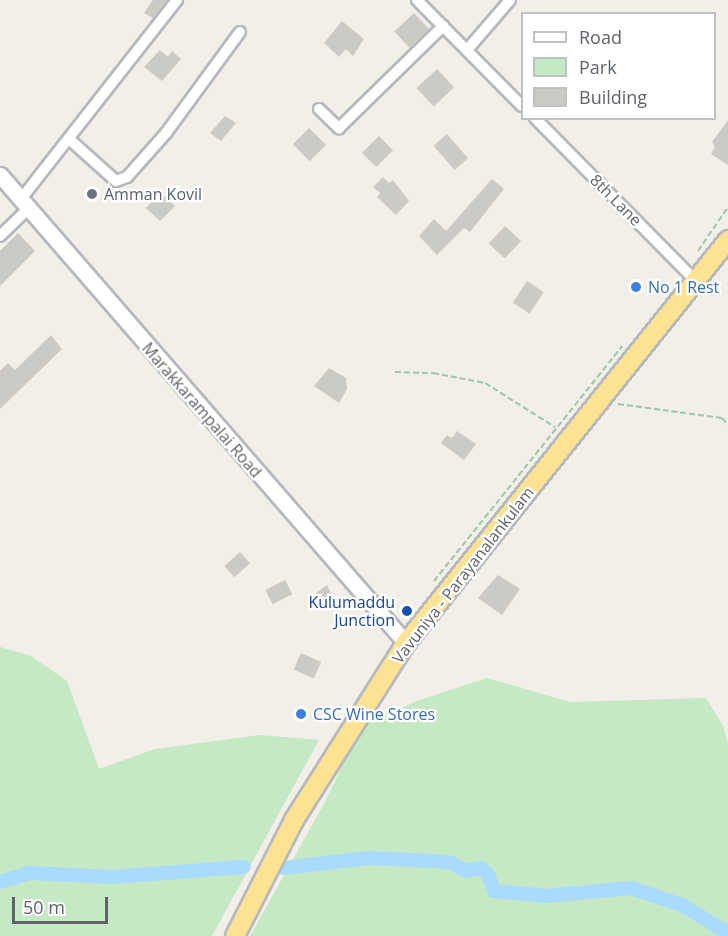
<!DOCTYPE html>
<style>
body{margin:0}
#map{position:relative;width:728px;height:936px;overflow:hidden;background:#f1efe8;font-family:"Open Sans",sans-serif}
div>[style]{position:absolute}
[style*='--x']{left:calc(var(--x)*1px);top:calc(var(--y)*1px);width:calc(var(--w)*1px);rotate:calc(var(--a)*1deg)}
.green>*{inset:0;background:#c5e8c5}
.canal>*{height:14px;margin:-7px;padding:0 7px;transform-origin:7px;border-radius:7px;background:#aadaff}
.building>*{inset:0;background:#cccac5;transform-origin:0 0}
.path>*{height:2px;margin-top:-1px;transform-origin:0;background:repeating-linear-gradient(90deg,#9cc7a9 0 6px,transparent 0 9px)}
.roads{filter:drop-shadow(2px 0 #b5b8bc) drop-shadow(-2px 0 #b5b8bc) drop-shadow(0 2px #b5b8bc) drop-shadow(0 -2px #b5b8bc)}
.street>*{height:10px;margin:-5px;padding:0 5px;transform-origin:5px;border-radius:5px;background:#fff}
.secondary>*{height:15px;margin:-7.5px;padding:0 7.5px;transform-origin:7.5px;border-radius:7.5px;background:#fff}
.highway>*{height:18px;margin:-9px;padding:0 9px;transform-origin:9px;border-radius:9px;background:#fde293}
.dots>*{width:16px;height:16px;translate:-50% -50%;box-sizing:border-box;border:3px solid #fff;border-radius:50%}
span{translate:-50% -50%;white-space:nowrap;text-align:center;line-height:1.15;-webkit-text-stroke:4.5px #fff;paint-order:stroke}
.worship-label{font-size:16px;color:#5b616d}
.left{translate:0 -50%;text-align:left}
.street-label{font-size:16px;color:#5f6368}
.shop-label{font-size:16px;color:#366cbe}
.transit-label{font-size:16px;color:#164399}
.right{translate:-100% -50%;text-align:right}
.legend{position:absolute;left:521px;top:12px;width:195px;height:108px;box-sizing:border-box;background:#fff;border:2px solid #bfc1c3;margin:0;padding:8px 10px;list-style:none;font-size:18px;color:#5f6368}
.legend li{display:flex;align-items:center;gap:12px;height:30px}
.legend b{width:30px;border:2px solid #bfc1c3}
.scale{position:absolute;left:12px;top:897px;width:96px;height:27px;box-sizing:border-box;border:3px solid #5f6368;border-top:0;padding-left:8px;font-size:18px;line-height:21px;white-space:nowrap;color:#5f6368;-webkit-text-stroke:4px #fff;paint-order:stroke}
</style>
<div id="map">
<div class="green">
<div style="clip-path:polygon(0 647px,31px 656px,67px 681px,99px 769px,155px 749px,260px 735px,319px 740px,212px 936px,0 936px)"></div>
<div style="clip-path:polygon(487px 678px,570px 702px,706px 698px,723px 726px,728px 743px,728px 936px,250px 936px,325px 802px,362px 725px,417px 701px)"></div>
</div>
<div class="canal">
<div style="--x:284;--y:868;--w:85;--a:-6.8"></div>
<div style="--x:368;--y:858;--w:65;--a:2.6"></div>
<div style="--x:433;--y:861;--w:19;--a:6"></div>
<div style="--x:452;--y:863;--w:16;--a:30"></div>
<div style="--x:466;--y:871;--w:14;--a:-12"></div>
<div style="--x:480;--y:868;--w:10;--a:37"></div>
<div style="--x:488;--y:874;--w:18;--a:71"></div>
<div style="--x:494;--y:891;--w:54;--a:5.3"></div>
<div style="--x:548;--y:896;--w:83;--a:-5.5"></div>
<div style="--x:631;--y:888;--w:54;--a:18.4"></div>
<div style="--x:682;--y:905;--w:54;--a:31.3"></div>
<div style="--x:0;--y:882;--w:31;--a:-17"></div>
<div style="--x:30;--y:873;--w:83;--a:2.8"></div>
<div style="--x:113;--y:877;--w:131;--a:-4.4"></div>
</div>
<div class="building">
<div style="clip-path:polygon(153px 0,167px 0,153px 18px,144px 13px)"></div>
<div style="left:414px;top:13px;width:22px;height:27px;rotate:47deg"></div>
<div style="clip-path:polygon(342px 21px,364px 39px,353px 56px,346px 49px,339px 57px,324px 43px)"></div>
<div style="clip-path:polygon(160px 50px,168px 57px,172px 51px,181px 59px,162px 81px,144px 67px)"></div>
<div style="left:437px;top:69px;width:25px;height:28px;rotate:47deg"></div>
<div style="clip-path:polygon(225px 116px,236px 123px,221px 141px,210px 133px)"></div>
<div style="clip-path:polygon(728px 120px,728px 165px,711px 154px,715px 147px,712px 142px)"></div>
<div style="left:309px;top:128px;width:24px;height:23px;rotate:45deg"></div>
<div style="left:447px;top:134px;width:32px;height:18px;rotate:49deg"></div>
<div style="left:379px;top:136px;width:20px;height:24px;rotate:45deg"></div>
<div style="clip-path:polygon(383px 177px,389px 183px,393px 180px,409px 201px,396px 215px,377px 197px,380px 193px,373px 187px)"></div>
<div style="clip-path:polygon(492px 179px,504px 189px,470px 232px,464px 228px,437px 255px,419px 236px,434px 219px,446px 231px)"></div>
<div style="clip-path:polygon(163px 195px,175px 206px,160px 221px,146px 208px,157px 196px,160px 199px)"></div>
<div style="left:505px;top:226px;width:22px;height:24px;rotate:43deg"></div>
<div style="clip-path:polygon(18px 233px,35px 251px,0 286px,0 251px)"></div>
<div style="left:527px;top:281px;width:20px;height:26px;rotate:33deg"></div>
<div style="clip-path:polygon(51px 335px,62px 349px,0 409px,0 371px,8px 363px,15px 370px)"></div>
<div style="clip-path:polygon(329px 368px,346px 378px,347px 389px,339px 403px,314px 386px)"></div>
<div style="clip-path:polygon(457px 431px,476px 444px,464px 460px,441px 443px,447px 435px,452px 438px)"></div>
<div style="left:240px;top:552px;width:15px;height:21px;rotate:48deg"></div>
<div style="clip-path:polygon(498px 575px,520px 589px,502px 615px,478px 598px)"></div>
<div style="left:285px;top:580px;width:16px;height:22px;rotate:63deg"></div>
<div style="clip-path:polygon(327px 585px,333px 597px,321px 604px,316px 593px)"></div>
<div style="left:301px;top:653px;width:22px;height:18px;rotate:24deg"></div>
</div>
<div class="path">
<div style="--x:698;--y:251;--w:53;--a:-55.7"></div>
<div style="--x:395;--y:372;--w:38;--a:2"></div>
<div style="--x:433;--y:373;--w:53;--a:10.9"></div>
<div style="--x:485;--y:383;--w:83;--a:32.2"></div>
<div style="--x:618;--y:404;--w:105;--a:7.7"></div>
<div style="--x:722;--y:418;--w:9;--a:49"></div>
<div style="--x:434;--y:581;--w:301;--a:-51.3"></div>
</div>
<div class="roads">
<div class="street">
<div style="--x:417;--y:0;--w:149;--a:45.3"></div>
<div style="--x:467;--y:50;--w:66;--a:-49.3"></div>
<div style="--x:319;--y:109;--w:28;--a:44"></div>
<div style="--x:339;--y:128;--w:146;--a:-44.4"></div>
<div style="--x:535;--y:118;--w:231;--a:45.4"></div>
<div style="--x:69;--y:139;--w:63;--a:41.8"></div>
<div style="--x:116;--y:181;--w:12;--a:-20"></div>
<div style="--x:127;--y:177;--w:59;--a:-48.4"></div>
<div style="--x:166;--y:133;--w:125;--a:-53.8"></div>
<div style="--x:21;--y:199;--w:253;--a:-51.9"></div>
<div style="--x:0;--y:236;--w:40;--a:-44"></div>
</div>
<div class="secondary">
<div style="--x:0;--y:175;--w:620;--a:49.06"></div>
</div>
<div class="highway">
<div style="--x:235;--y:936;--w:130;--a:-63"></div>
<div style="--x:294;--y:820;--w:209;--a:-57.7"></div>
<div style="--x:406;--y:643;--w:516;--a:-51.37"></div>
</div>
</div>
<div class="dots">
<div style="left:92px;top:194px;background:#6b7280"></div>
<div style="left:636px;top:287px;background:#3f7fe0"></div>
<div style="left:407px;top:611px;background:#1a4fb4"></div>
<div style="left:301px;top:714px;background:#3f7fe0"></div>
</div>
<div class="worship-label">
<span class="left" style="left:104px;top:194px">Amman Kovil</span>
</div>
<div class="street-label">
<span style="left:616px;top:200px;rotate:45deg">8th Lane</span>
<span style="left:202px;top:410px;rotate:49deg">Marakkarampalai Road</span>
<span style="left:463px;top:575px;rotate:-52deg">Vavuniya - Parayanalankulam</span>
</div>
<div class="shop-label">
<span class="left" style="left:648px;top:287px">No 1 Rest</span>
<span class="left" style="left:313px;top:714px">CSC Wine Stores</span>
</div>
<div class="transit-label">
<span class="right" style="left:395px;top:611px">Kulumaddu<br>Junction</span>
</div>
<ul class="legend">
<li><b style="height:8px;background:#fff"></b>Road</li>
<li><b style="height:16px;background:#c5e8c5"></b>Park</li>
<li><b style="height:16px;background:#cccac5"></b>Building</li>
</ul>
<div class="scale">50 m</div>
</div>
